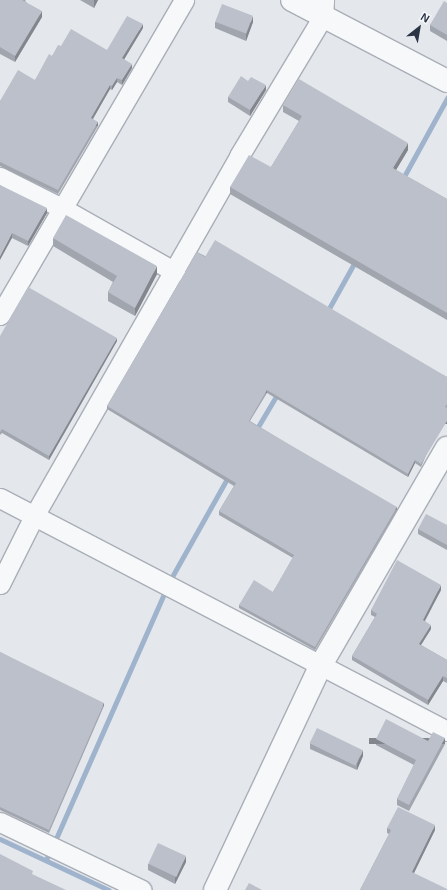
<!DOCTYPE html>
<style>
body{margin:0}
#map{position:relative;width:447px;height:890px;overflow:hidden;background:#e4e7ec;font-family:Arial,sans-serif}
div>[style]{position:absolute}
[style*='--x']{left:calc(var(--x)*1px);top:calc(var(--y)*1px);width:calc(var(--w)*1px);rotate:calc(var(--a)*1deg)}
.stream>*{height:5px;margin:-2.5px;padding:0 2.5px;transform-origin:2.5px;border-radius:2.5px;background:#9fb4cc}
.roads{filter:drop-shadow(1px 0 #a9aeb7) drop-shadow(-1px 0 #a9aeb7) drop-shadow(0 1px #a9aeb7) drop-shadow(0 -1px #a9aeb7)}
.minor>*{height:19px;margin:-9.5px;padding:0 9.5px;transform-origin:9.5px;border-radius:9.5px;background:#f7f8fa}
.tertiary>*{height:22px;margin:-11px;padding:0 11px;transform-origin:11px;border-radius:11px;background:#f7f8fa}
.wall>*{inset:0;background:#a1a5ae}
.shaded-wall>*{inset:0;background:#83868d;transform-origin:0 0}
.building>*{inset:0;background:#bbc0ca;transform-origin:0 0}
span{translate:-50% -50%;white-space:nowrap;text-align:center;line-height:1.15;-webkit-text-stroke:3px #f4f6f9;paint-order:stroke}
.north{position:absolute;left:399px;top:8px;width:40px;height:40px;-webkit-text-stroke:3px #f4f6f9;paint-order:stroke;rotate:31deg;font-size:11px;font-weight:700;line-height:16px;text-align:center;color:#2b3445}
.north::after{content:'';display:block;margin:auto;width:14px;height:18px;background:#2b3445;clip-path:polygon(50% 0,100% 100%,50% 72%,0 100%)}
</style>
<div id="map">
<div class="stream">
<div style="--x:402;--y:180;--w:94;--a:-61.2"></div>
<div style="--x:327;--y:312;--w:60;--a:-60.9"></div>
<div style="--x:256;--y:430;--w:43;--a:-59.3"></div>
<div style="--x:169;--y:582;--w:123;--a:-60.7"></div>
<div style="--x:0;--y:839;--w:120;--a:25.1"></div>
<div style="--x:54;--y:843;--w:278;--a:-66.2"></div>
<div style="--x:46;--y:860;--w:11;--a:-68"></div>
</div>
<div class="roads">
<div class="minor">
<div style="--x:0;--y:177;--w:69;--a:26.6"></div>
<div style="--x:62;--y:208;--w:130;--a:29.5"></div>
<div style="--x:0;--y:315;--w:365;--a:-59.7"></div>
<div style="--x:0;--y:498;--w:504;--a:27.53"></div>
<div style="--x:0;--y:584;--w:76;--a:-63.4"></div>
<div style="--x:34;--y:516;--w:414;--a:-60.3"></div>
<div style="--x:239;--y:156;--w:163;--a:-59"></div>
<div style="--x:323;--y:16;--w:16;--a:-86"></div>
<div style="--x:0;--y:822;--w:157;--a:25.6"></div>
</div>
<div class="tertiary">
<div style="--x:292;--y:0;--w:175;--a:27.6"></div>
<div style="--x:215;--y:890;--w:249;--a:-64.8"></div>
<div style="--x:321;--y:665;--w:251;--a:-59.9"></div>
</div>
</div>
<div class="wall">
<div style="clip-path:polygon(0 0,26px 0,25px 1px,42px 17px,15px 62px,0 54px)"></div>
<div style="clip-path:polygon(80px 0,98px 0,94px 8px)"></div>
<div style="clip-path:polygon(447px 3px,447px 41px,430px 31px,430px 25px)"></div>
<div style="clip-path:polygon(215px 22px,253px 22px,246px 41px,215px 28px)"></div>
<div style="clip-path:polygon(143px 28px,124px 59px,132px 68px,122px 85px,117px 82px,112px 90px,110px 89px,93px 119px,98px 126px,58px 194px,0 166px,0 101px,35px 80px,52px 56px,61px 46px,107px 50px)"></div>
<div style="clip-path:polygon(266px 90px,250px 116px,228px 102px,228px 97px)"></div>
<div style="clip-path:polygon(283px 105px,408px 150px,396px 170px,447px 199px,447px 320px,230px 194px,230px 187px,271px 167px,299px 121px,283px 112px)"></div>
<div style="clip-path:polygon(0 185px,47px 213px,28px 246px,12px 238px)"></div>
<div style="clip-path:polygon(53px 238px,157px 274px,135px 316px,108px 301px,108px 292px,113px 282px,53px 246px)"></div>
<div style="clip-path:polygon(197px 252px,447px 377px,447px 407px,421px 467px,415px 463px,408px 477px,267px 393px,250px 421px,397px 510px,315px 650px,239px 608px,239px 605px,273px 592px,293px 558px,219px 515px,219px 511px,234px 486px,107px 409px,107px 406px)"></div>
<div style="clip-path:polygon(0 336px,117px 341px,49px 460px,2px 433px,0 435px)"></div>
<div style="clip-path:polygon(447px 525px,447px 550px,418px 534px,418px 529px)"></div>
<div style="clip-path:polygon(441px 590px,425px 621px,431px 629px,421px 645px,447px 660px,447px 683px,443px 681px,428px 705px,352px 660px,352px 656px,375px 617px,371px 615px,371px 610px)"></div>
<div style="clip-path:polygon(0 652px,104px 706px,49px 833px,0 810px)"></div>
<div style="clip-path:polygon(376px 739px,428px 741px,445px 744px,409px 811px,397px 805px,397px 799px,414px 765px,376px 745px)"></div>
<div style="clip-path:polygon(310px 743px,363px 756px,357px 770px,310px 749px)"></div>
<div style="clip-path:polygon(387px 828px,435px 830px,414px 873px,360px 890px,389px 834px,387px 833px)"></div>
<div style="clip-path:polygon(186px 862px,175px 884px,148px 870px,148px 864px)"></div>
</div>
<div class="shaded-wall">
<div style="clip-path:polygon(94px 0,98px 0,94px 8px)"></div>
<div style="clip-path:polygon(42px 11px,42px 17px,15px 62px,15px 56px)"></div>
<div style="clip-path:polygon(253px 16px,253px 22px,246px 41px,246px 35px)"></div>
<div style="clip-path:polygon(143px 24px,143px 28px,122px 63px,122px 58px)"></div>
<div style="clip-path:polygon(132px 64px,132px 68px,122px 85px,122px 80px)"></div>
<div style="clip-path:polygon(117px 78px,117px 82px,112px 90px,112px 86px)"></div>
<div style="clip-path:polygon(110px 85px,110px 89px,91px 122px,91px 118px)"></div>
<div style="clip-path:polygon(266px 85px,266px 90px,250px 116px,250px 110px)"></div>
<div style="left:98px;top:122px;width:4px;height:79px;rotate:90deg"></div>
<div style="clip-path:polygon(408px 143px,408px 150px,393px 175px,393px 168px)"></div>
<div style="clip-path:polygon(47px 208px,47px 213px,28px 246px,28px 241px)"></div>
<div style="clip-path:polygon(12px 233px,12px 238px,0 260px,0 256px)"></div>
<div style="clip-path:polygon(157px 266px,157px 274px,135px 316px,135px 308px)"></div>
<div style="clip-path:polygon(117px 338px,117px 341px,49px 460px,49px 456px)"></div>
<div style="left:267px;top:390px;width:3px;height:36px;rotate:90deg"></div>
<div style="left:447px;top:421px;width:3px;height:50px;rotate:90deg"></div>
<div style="clip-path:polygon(415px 460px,415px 463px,408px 477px,408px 474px)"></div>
<div style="left:397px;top:507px;width:3px;height:162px;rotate:90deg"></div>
<div style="clip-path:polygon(441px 585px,441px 590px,423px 624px,423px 620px)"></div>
<div style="clip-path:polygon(431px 625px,431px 629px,419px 648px,419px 644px)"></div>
<div style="clip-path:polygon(443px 676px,443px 681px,428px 705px,428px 700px)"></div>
<div style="left:104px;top:703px;width:3px;height:138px;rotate:90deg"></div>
<div style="left:445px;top:738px;width:6px;height:76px;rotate:90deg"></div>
<div style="clip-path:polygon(363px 750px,363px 756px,357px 770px,357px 764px)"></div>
<div style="clip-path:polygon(435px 825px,435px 830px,412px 877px,412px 872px)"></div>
<div style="clip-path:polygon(186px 856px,186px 862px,175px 884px,175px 878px)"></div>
</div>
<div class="building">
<div style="clip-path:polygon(0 0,22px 0,42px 11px,15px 56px,0 47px)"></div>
<div style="clip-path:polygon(444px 1px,447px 3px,447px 35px,430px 25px)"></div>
<div style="left:222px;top:4px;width:33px;height:19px;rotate:21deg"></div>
<div style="clip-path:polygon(127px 16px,143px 24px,122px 58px,132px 64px,122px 80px,117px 78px,112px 86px,110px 85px,91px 118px,98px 122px,58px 190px,0 162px,0 101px,18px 70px,35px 80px,49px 54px,52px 56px,58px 45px,61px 46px,71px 29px,107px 50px)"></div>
<div style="clip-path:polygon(241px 76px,248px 81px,251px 77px,266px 85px,250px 110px,228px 97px)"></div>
<div style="clip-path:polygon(299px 79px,408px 143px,393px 168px,447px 199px,447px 313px,230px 187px,249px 155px,271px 167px,302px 116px,283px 105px)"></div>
<div style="clip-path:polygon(0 185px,47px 208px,28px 241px,12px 233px,0 256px)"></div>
<div style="clip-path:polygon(66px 215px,157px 266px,135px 308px,108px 292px,117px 276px,53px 238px)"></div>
<div style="clip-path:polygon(215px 240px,447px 377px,447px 404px,445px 407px,447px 408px,447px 421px,421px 464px,415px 460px,408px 474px,267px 390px,249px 421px,397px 507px,315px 647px,239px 605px,254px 580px,273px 592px,294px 555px,219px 511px,236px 483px,107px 406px,197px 252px,205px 257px)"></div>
<div style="clip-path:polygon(28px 287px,117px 338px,49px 456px,2px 429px,0 432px,0 336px)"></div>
<div style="clip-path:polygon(426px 514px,447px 525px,447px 545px,418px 529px)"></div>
<div style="clip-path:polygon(397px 560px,441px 585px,423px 620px,431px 625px,419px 644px,447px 660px,447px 678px,443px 676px,428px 700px,352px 656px,377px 614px,371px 610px)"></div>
<div style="clip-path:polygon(0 652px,104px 703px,49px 830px,0 807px)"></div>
<div style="clip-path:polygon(386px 719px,428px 741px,433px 732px,445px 738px,409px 805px,397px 799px,416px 760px,376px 739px)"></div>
<div style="left:317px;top:728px;width:51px;height:17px;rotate:26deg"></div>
<div style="clip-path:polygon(398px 807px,435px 825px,412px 872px,447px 889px,447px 890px,360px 890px,391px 830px,387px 828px)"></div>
<div style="left:158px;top:843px;width:31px;height:23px;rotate:25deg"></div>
<div style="clip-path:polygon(0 854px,33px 871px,32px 874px,66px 890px,0 890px)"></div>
<div style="clip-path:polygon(249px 883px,262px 890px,245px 890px)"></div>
</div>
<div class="north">N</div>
</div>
